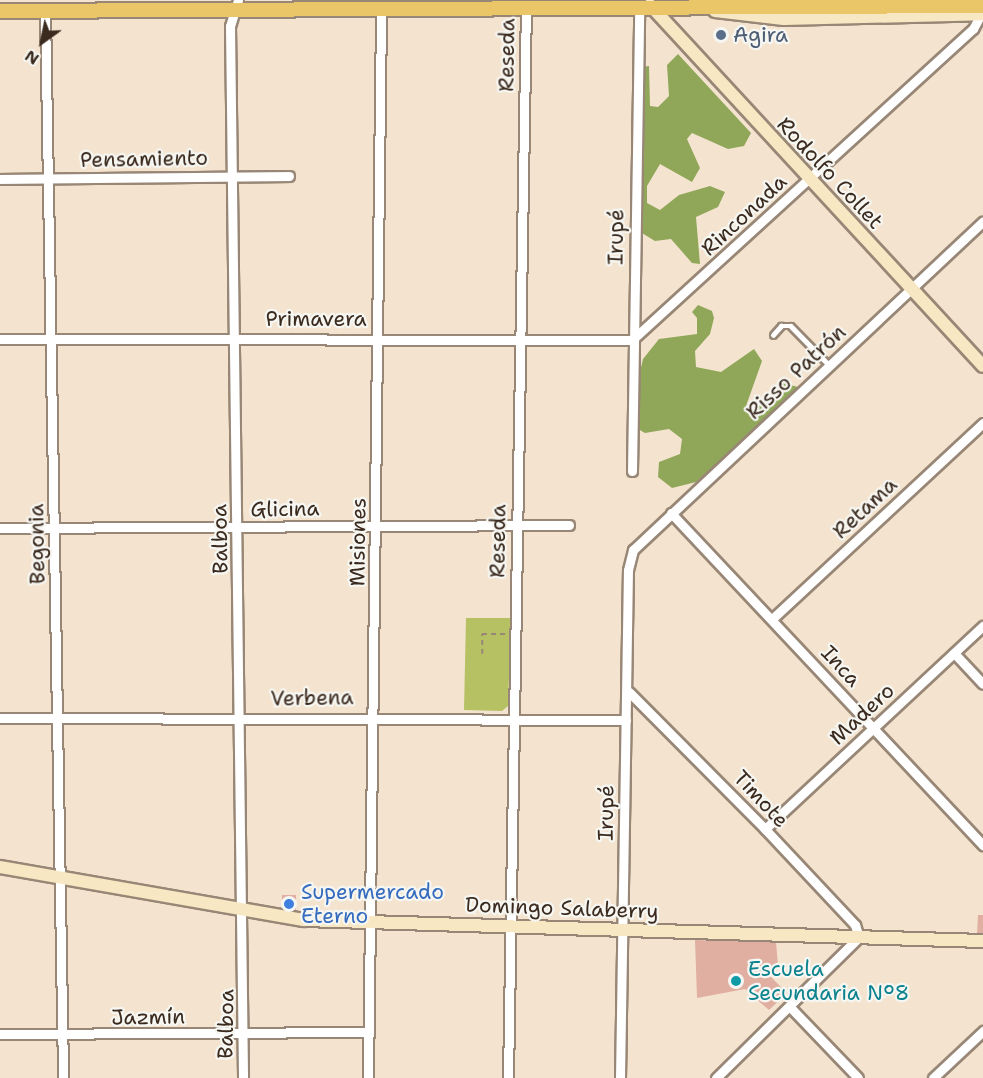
<!DOCTYPE html>
<meta charset="utf-8">
<style>
body{margin:0}
#map{position:relative;width:983px;height:1078px;overflow:hidden;background:#f4e4cf;font-family:"Shantell Sans",sans-serif}
div>[style]{position:absolute}
[style*='--x']{left:calc(var(--x)*1px);top:calc(var(--y)*1px);width:calc(var(--w)*1px);rotate:calc(var(--a)*1deg)}
.green>*{inset:0;background:#b5c163}
.forest>*{inset:0;background:#90a759}
.building>*{inset:0;background:#e0afa2;transform-origin:0 0}
.path>*{height:1.5px;margin-top:-0.75px;transform-origin:0;background:repeating-linear-gradient(90deg,#988776 0 4.5px,transparent 0 9px)}
.roads{filter:drop-shadow(2px 0 #988776) drop-shadow(-2px 0 #988776) drop-shadow(0 2px #988776) drop-shadow(0 -2px #988776)}
.lane>*{height:4.5px;margin:-2.25px;padding:0 2.25px;transform-origin:2.25px;border-radius:2.25px;background:#fff}
.street>*{height:9px;margin:-4.5px;padding:0 4.5px;transform-origin:4.5px;border-radius:4.5px;background:#fff}
.secondary>*{height:12px;margin:-6px;padding:0 6px;transform-origin:6px;border-radius:6px;background:#f7e8c3}
.primary>*{height:14px;margin:-7px;padding:0 7px;transform-origin:7px;border-radius:7px;background:#ebc669}
.dots>*{width:16px;height:16px;translate:-50% -50%;box-sizing:border-box;border:3px solid #f6f6f2;border-radius:50%}
span{translate:-50% -50%;white-space:nowrap;text-align:center;line-height:1.15;-webkit-text-stroke:4.5px #f6f6f2;paint-order:stroke}
.service-label{font-size:21px;color:#4e5e75}
.left{translate:0 -50%;text-align:left}
.street-label{font-size:21px;color:#3b2a1e}
.shop-label{font-size:21px;color:#366cbe}
.culture-label{font-size:21px;color:#0d838f}
.north{position:absolute;left:12px;top:12px;width:60px;height:60px;-webkit-text-stroke:4px #f6f6f2;paint-order:stroke;rotate:213deg;font-size:16px;font-weight:700;line-height:24px;text-align:center;color:#3b2a1e}
.north::after{content:'';display:block;margin:auto;width:21px;height:27px;background:#3b2a1e;clip-path:polygon(50% 0,100% 100%,50% 72%,0 100%)}
</style>
<div id="map">
<div class="green">
<div style="clip-path:polygon(466px 618px,511px 618px,508px 706px,502px 711px,464px 710px)"></div>
</div>
<div class="forest">
<div style="clip-path:polygon(678px 54px,751px 133px,744px 146px,728px 149px,692px 133px,687px 139px,700px 168px,692px 182px,660px 164px,647px 186px,647px 203px,660px 210px,679px 195px,710px 186px,725px 192px,718px 207px,696px 217px,700px 264px,692px 263px,671px 239px,655px 241px,632px 227px,631px 219px,642px 67px,649px 66px,650px 106px,658px 107px,669px 96px,667px 65px)"></div>
<div style="clip-path:polygon(698px 305px,712px 311px,714px 318px,710px 334px,695px 351px,696px 367px,721px 372px,754px 349px,762px 361px,746px 406px,752px 411px,783px 383px,798px 387px,798px 395px,696px 482px,672px 488px,658px 477px,659px 462px,680px 454px,682px 439px,669px 429px,645px 433px,638px 429px,639px 376px,643px 359px,659px 339px,697px 334px,697px 318px,692px 312px)"></div>
</div>
<div class="building">
<div style="left:282px;top:895px;width:14px;height:18px"></div>
<div style="clip-path:polygon(978px 915px,983px 915px,983px 934px,977px 933px)"></div>
<div style="clip-path:polygon(695px 940px,776px 942px,778px 965px,768px 974px,787px 993px,769px 1010px,745px 989px,697px 998px)"></div>
</div>
<div class="path">
<div style="--x:482;--y:654;--w:20;--a:-90"></div>
<div style="--x:482;--y:634;--w:24;--a:0"></div>
</div>
<div class="roads">
<div class="lane">
<div style="--x:773;--y:335;--w:12;--a:-48"></div>
<div style="--x:781;--y:326;--w:10;--a:0"></div>
<div style="--x:791;--y:326;--w:56;--a:45.7"></div>
</div>
<div class="street">
<div style="--x:238;--y:0;--w:27;--a:107"></div>
<div style="--x:230;--y:26;--w:1052;--a:89.29"></div>
<div style="--x:45;--y:10;--w:1068;--a:89.03"></div>
<div style="--x:0;--y:179;--w:289;--a:-0.6"></div>
<div style="--x:0;--y:339;--w:632;--a:0.09"></div>
<div style="--x:632;--y:340;--w:462;--a:-42.4"></div>
<div style="--x:973;--y:29;--w:17;--a:-62"></div>
<div style="--x:632;--y:471;--w:466;--a:-89.1"></div>
<div style="--x:671;--y:513;--w:456;--a:46.8"></div>
<div style="--x:0;--y:528;--w:569;--a:-0.3"></div>
<div style="--x:772;--y:619;--w:288;--a:-42.9"></div>
<div style="--x:954;--y:653;--w:42;--a:46.9"></div>
<div style="--x:629;--y:692;--w:193;--a:45.2"></div>
<div style="--x:765;--y:829;--w:132;--a:46.8"></div>
<div style="--x:855;--y:925;--w:13;--a:72"></div>
<div style="--x:859;--y:937;--w:201;--a:135.4"></div>
<div style="--x:0;--y:718;--w:626;--a:0.18"></div>
<div style="--x:765;--y:829;--w:298;--a:-43"></div>
<div style="--x:790;--y:1007;--w:98;--a:46.2"></div>
<div style="--x:0;--y:1034;--w:368;--a:-0.3"></div>
<div style="--x:368;--y:1078;--w:1071;--a:-89.3"></div>
<div style="--x:508;--y:1078;--w:1073;--a:-89.04"></div>
<div style="--x:620;--y:1078;--w:508;--a:-89.1"></div>
<div style="--x:628;--y:570;--w:21;--a:-76"></div>
<div style="--x:633;--y:550;--w:480;--a:-43.2"></div>
<div style="--x:933;--y:1078;--w:69;--a:-43.2"></div>
</div>
<div class="secondary">
<div style="--x:650;--y:5;--w:491;--a:47.3"></div>
<div style="--x:715;--y:11;--w:69;--a:6.6"></div>
<div style="--x:784;--y:19;--w:199;--a:-1.4"></div>
<div style="--x:0;--y:867;--w:308;--a:9.9"></div>
<div style="--x:303;--y:920;--w:680;--a:1.77"></div>
</div>
<div class="primary">
<div style="--x:0;--y:11;--w:983;--a:-0.29"></div>
</div>
</div>
<div class="dots">
<div style="left:721px;top:35px;background:#5c6f8a"></div>
<div style="left:289px;top:904px;background:#3f7fe0"></div>
<div style="left:736px;top:981px;background:#0f9aa8"></div>
</div>
<div class="service-label">
<span class="left" style="left:733px;top:35px">Agira</span>
</div>
<div class="street-label">
<span style="left:507px;top:55px;rotate:-89deg">Reseda</span>
<span style="left:144px;top:159px;rotate:-1deg">Pensamiento</span>
<span style="left:830px;top:173px;rotate:47deg">Rodolfo Collet</span>
<span style="left:744px;top:215px;rotate:-43deg">Rinconada</span>
<span style="left:616px;top:237px;rotate:-89deg">Irupé</span>
<span style="left:316px;top:319px">Primavera</span>
<span style="left:796px;top:372px;rotate:-43deg">Risso Patrón</span>
<span style="left:865px;top:508px;rotate:-43deg">Retama</span>
<span style="left:285px;top:509px;rotate:-1deg">Glicina</span>
<span style="left:220px;top:539px;rotate:-91deg">Balboa</span>
<span style="left:498px;top:541px;rotate:-89deg">Reseda</span>
<span style="left:358px;top:542px;rotate:-89deg">Misiones</span>
<span style="left:37px;top:544px;rotate:-91deg">Begonia</span>
<span style="left:841px;top:666px;rotate:47deg">Inca</span>
<span style="left:312px;top:698px;rotate:-1deg">Verbena</span>
<span style="left:862px;top:714px;rotate:-43deg">Madero</span>
<span style="left:761px;top:799px;rotate:47deg">Timote</span>
<span style="left:606px;top:813px;rotate:-89deg">Irupé</span>
<span style="left:562px;top:908px;rotate:2deg">Domingo Salaberry</span>
<span style="left:148px;top:1017px;rotate:-1deg">Jazmín</span>
<span style="left:226px;top:1024px;rotate:-89deg">Balboa</span>
</div>
<div class="shop-label">
<span class="left" style="left:301px;top:904px">Supermercado<br>Eterno</span>
</div>
<div class="culture-label">
<span class="left" style="left:748px;top:981px">Escuela<br>Secundaria N°8</span>
</div>
<div class="north">N</div>
</div>
